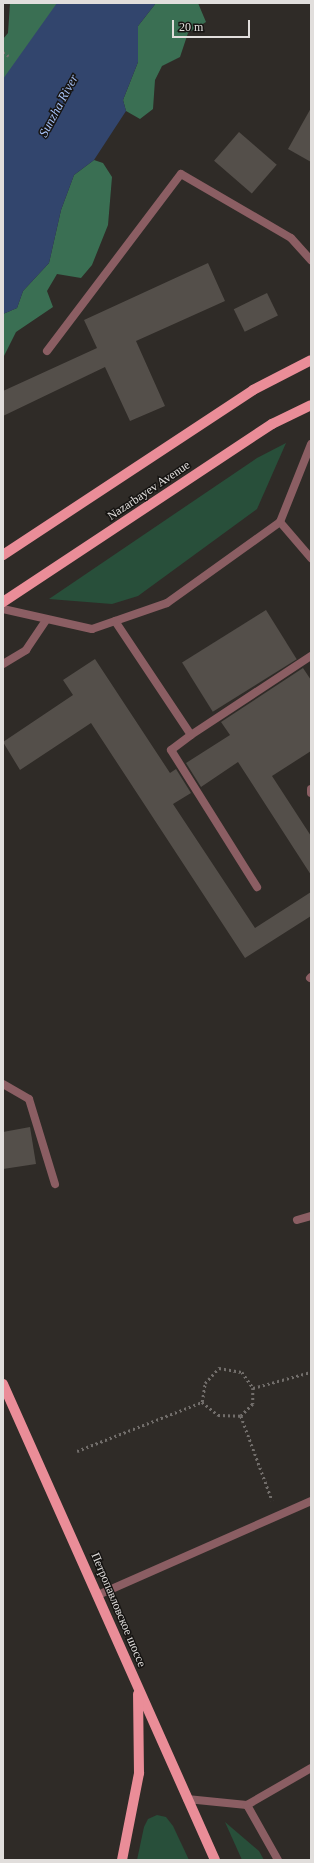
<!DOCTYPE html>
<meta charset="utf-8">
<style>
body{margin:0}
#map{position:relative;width:314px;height:1863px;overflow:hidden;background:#2f2b27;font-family:Georgia,serif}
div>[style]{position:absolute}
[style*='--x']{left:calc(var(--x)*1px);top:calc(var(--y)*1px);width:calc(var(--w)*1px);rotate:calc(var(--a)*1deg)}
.green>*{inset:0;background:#284f3a}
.forest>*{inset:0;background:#3a6f53}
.water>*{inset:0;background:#32456d}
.building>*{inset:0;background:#544f4a;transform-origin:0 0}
.path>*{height:2.5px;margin-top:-1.25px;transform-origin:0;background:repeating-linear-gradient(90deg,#726e6b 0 2px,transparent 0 5px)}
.lane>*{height:8px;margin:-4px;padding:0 4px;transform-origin:4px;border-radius:4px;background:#8b5e63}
.primary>*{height:10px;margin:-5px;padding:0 5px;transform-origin:5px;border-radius:5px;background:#ea8d98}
span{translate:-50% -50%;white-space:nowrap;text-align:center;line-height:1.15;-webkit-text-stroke:3px #161412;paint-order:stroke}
.street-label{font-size:12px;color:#e1dedc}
.water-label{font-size:13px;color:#a7c2f8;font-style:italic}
.frame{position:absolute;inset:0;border:4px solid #e1dedc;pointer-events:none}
.scale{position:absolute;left:172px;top:20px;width:78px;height:18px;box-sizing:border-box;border:2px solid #e1dedc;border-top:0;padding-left:5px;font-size:12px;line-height:14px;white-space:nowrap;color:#e1dedc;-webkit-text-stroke:3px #161412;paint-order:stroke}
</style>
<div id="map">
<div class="green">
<div style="clip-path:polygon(286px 443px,257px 509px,138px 596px,112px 604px,49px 599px,257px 458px)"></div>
<div style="clip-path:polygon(157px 1815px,166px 1817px,173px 1826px,189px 1860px,137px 1860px,144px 1827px,148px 1819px)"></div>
<div style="clip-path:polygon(225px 1822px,259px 1851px,264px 1860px,242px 1860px)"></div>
</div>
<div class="forest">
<div style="clip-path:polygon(10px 3px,65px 3px,3px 109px,3px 39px,8px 33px)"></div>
<div style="clip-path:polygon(156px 3px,198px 3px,206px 22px,188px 33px,180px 57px,162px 66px,155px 80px,153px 109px,140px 119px,126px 111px,123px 100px,138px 62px,138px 26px)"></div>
<div style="clip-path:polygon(94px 160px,103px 163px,112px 177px,108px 225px,92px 265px,81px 278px,57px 274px,47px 291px,53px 307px,16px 332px,3px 358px,3px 314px,17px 308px,23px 291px,49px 263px,61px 210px,74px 175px)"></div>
</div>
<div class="water">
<div style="clip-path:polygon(57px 3px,156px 3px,138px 26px,138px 62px,123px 100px,126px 111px,94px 160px,74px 175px,61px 210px,49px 263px,23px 291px,17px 308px,3px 314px,3px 79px)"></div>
</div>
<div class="building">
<div style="clip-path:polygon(311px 108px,311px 162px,288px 149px)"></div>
<div style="left:239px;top:132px;width:50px;height:38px;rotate:41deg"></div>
<div style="clip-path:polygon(208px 263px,225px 301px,136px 341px,165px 406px,130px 421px,105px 367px,3px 416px,3px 391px,97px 348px,84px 320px)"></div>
<div style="left:267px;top:293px;width:25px;height:37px;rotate:64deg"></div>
<div style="left:266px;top:610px;width:58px;height:99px;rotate:58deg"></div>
<div style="clip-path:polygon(95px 659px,170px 773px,176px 769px,191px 793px,173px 804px,255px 928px,311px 892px,311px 916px,245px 958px,91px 723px,20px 770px,3px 742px,73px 695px,63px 680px)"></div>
<div style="clip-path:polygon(303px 668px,311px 680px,311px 751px,272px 776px,311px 836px,311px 875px,238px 762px,201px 787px,186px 763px,230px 735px,221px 722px)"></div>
<div style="clip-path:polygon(30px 1127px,36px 1164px,3px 1169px,3px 1132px)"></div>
</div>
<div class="path">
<div style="--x:3;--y:52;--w:7;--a:34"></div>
<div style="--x:253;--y:1388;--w:16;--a:90"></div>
<div style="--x:253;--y:1404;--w:17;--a:135"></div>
<div style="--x:241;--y:1416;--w:90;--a:69.7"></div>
<div style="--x:202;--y:1402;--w:21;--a:39"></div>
<div style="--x:218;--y:1415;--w:23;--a:2"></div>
<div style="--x:77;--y:1451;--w:134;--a:-21.4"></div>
<div style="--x:202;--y:1402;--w:19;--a:-81"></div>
<div style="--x:205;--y:1383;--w:21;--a:-47"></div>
<div style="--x:219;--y:1368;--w:23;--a:10"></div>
<div style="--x:242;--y:1372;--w:19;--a:55"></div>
<div style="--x:253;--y:1388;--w:60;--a:-15.4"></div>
</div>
<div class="lane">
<div style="--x:47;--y:351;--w:222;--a:-52.9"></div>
<div style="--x:181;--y:174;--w:127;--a:30.2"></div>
<div style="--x:291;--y:238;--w:30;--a:48"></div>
<div style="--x:280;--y:522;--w:48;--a:49.3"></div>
<div style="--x:3;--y:609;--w:91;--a:12.7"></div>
<div style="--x:92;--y:629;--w:79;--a:-19.1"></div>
<div style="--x:167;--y:603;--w:139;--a:-35.6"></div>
<div style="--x:280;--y:522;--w:84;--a:-68.3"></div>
<div style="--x:115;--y:621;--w:137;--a:56.3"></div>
<div style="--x:191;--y:735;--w:25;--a:143"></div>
<div style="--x:171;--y:750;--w:162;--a:57.9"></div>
<div style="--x:3;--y:664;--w:27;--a:-31"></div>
<div style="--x:26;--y:650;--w:37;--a:-56"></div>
<div style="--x:191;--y:735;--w:144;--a:-33.4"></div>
<div style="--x:311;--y:789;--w:4;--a:90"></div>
<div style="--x:310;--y:978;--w:1;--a:-45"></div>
<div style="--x:3;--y:1084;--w:30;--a:30"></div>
<div style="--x:29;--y:1099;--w:89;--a:73"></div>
<div style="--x:297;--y:1220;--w:15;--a:-16"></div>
<div style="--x:98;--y:1595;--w:233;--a:-23.8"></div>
<div style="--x:187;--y:1799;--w:60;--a:5.7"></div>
<div style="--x:247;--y:1805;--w:63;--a:60.6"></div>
<div style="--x:247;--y:1805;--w:74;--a:-30"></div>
</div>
<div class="primary">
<div style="--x:3;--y:555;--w:300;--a:-33.4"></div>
<div style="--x:253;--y:390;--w:65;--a:-27.3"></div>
<div style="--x:3;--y:602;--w:323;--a:-33.5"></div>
<div style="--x:272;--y:424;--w:43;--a:-26"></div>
<div style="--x:3;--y:1384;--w:521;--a:65.99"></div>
<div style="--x:122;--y:1860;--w:89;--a:-78.9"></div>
<div style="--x:139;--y:1773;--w:79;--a:-90.7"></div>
</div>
<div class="street-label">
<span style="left:149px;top:491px;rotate:-34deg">Nazarbayev Avenue</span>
<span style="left:118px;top:1610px;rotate:67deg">Петропавловское шоссе</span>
</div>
<div class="water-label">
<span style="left:59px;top:106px;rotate:-62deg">Sunzha River</span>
</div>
<div class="frame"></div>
<div class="scale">20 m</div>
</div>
